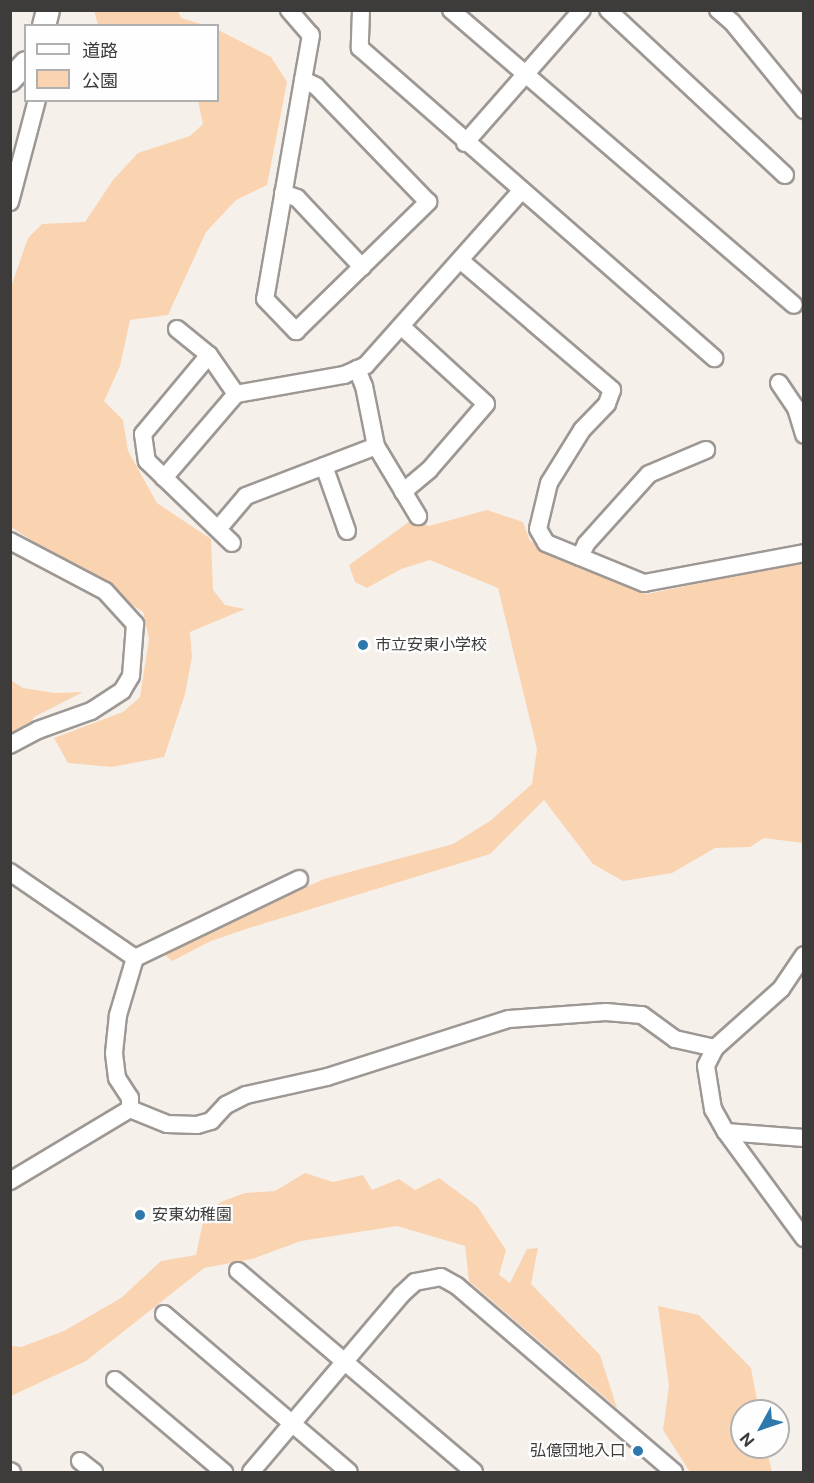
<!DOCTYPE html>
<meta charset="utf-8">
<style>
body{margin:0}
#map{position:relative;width:814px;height:1483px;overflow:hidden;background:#f6f0eb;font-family:"Public Sans","Noto Sans JP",sans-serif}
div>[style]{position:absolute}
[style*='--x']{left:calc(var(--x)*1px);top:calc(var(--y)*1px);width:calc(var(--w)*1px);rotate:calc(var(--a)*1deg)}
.green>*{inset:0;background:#fad3b1}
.roads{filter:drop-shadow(2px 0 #9e9894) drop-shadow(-2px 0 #9e9894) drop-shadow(0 2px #9e9894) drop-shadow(0 -2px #9e9894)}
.minor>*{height:16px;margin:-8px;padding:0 8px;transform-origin:8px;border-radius:8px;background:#fff}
.secondary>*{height:22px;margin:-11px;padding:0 11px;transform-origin:11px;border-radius:11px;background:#fff}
.dots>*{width:16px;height:16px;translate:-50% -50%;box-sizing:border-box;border:3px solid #fefefe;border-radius:50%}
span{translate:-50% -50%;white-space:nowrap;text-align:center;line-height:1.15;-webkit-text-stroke:4.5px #fefefe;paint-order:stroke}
.poi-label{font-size:16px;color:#3e3c3a}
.left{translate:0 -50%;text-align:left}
.right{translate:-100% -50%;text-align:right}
.frame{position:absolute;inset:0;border:12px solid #3e3c3a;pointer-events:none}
.legend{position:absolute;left:24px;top:24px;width:195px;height:78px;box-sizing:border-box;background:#fefefe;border:2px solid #b1b0b0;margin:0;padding:8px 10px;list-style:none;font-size:18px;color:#3e3c3a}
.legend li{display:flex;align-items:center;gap:12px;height:30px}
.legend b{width:30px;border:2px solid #b1b0b0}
.north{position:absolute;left:730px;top:1399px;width:60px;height:60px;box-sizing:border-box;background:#fefefe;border:2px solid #b1b0b0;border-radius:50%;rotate:230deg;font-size:16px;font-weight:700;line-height:24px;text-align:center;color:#3e3c3a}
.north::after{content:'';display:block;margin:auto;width:21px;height:27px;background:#2e79ac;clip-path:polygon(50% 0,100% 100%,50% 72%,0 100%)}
</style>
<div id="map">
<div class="green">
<div style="clip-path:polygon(94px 11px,178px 11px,181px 18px,204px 25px,98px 25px)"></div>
<div style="clip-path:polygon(218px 30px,271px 57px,287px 82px,267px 185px,236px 200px,206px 232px,168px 315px,130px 320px,120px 366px,104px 401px,123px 420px,128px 451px,157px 503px,211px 539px,213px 590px,225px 605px,245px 609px,190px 632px,192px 657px,185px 694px,164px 757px,112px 767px,68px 763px,54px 738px,123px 712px,140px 697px,149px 639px,143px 612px,11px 527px,11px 287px,28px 238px,42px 224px,85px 222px,113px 180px,138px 153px,190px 136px,203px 124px,198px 101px,218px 100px)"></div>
<div style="clip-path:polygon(487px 510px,523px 522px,530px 541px,579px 568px,647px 594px,803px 562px,803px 843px,764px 838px,750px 847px,715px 848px,672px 873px,623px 881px,593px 864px,544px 800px,490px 854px,252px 927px,211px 941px,172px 961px,163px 953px,324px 879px,453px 844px,490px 821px,532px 784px,537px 749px,498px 588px,430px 560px,401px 569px,367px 588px,355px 582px,349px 565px,413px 519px,429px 526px)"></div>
<div style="clip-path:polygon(10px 680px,23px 688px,55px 693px,83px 692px,34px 717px,27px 728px,11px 737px)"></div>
<div style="clip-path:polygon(305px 1173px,333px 1182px,363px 1175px,372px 1190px,399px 1179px,415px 1190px,439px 1178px,477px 1206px,506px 1250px,499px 1275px,510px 1283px,527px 1249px,538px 1248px,531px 1284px,600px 1355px,617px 1408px,469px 1281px,465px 1246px,397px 1226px,301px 1241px,252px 1259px,204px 1268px,86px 1361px,11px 1396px,11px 1346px,21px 1347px,64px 1331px,121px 1298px,161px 1261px,196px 1255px,205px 1212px,223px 1201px,245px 1193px,275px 1191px)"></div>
<div style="clip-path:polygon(658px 1306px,699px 1315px,751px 1368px,759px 1411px,742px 1411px,742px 1447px,766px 1447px,772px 1472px,690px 1472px,663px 1430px,669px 1386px)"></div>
</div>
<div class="roads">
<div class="minor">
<div style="--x:289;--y:10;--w:33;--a:49"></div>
<div style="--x:311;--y:35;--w:46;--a:100.1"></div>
<div style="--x:303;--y:80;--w:222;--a:99.8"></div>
<div style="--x:265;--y:299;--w:45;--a:45.9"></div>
<div style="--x:296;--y:331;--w:185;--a:-44.3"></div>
<div style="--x:428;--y:202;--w:161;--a:-134"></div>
<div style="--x:316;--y:86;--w:14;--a:-155"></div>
<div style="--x:361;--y:10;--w:38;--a:92"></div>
<div style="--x:360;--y:48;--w:471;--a:41.2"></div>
<div style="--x:451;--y:10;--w:452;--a:40.7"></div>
<div style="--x:608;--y:10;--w:242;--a:43"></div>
<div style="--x:718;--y:10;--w:18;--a:41"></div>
<div style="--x:732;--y:22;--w:114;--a:50.7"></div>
<div style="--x:465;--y:143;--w:177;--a:-48.7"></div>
<div style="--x:283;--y:193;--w:15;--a:20"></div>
<div style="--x:297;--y:198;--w:95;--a:46.7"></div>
<div style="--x:10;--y:202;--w:106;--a:-75.2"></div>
<div style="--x:460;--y:260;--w:200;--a:40.5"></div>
<div style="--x:612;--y:390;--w:15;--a:110"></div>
<div style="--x:607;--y:404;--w:36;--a:134"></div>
<div style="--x:582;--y:430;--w:62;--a:121.9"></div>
<div style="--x:549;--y:483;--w:47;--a:103.4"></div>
<div style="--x:538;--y:529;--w:16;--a:60"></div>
<div style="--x:546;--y:543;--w:106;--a:22.2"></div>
<div style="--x:644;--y:583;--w:163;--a:-10.6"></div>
<div style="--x:401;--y:326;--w:115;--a:42.5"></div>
<div style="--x:486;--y:404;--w:87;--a:130.8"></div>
<div style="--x:429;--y:470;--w:34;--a:140"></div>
<div style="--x:177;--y:329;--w:41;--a:39.1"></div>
<div style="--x:209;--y:355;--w:47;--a:55.3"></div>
<div style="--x:209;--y:355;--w:103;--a:129.9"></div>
<div style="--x:143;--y:434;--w:27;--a:82"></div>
<div style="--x:147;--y:461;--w:118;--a:44"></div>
<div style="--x:357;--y:369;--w:18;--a:68"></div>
<div style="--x:364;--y:386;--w:61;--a:78.7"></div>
<div style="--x:376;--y:446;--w:82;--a:59"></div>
<div style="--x:779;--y:383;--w:30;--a:56"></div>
<div style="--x:796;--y:408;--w:28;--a:73"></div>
<div style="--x:324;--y:466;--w:69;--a:70.5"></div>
<div style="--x:164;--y:478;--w:111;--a:-49.4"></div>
<div style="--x:236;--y:394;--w:110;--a:-10"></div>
<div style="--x:344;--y:375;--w:24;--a:-24"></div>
<div style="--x:366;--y:365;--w:233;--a:-48.3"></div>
<div style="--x:218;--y:529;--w:43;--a:-49.7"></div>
<div style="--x:246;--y:496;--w:139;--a:-21"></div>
<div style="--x:10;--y:541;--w:107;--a:27.8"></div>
<div style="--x:105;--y:591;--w:45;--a:47.7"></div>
<div style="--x:135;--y:624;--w:52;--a:94.4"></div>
<div style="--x:131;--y:676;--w:17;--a:121"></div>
<div style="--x:122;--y:691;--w:37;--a:147"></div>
<div style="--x:91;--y:711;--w:56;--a:160.3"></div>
<div style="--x:38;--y:730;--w:32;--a:152"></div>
<div style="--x:580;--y:557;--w:14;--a:-65"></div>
<div style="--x:586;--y:544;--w:94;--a:-48"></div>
<div style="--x:649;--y:474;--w:62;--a:-22.8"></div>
<div style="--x:10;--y:872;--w:152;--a:34.5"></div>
<div style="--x:804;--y:955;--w:41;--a:124.1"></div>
<div style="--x:781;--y:989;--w:89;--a:138.2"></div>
<div style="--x:715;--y:1048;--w:20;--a:117"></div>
<div style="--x:706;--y:1066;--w:44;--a:80.8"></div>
<div style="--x:713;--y:1109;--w:26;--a:61"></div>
<div style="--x:726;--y:1132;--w:132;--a:53.7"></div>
<div style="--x:130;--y:1109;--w:40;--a:22"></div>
<div style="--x:167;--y:1124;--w:30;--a:2"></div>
<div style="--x:197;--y:1125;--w:15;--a:-16"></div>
<div style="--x:211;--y:1121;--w:22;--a:-47"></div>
<div style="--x:226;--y:1105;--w:22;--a:-27"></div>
<div style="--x:246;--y:1095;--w:83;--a:-12.5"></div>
<div style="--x:327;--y:1077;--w:191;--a:-17.7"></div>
<div style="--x:509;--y:1019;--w:97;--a:-4.1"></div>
<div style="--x:606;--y:1012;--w:36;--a:5"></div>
<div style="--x:642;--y:1015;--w:41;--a:36"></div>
<div style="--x:675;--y:1039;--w:41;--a:12.7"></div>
<div style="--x:130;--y:1109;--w:11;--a:-90"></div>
<div style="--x:130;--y:1098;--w:24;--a:-123"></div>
<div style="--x:117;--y:1078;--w:25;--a:-97"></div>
<div style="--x:114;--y:1053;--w:38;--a:-84"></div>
<div style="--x:118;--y:1015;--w:59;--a:-73.4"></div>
<div style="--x:135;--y:958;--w:182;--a:-25.7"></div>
<div style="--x:726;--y:1132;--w:78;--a:4.4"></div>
<div style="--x:10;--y:1181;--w:140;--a:-31"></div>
<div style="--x:238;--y:1271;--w:310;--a:40.4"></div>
<div style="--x:164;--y:1314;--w:243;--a:40.5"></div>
<div style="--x:115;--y:1380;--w:143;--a:40.2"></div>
<div style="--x:80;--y:1461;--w:18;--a:38"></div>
<div style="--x:10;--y:1471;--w:2;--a:27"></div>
<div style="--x:251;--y:1472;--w:232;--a:-49.7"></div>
<div style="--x:401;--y:1295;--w:19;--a:-43"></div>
<div style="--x:415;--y:1282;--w:26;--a:-11"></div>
<div style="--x:441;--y:1277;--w:18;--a:29"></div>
<div style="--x:457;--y:1286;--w:286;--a:40.6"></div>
</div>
<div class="secondary">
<div style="--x:44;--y:26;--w:16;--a:-76"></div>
<div style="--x:10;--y:80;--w:23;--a:-47"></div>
</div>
</div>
<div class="dots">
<div style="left:363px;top:645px;background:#2e79ac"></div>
<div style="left:140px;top:1215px;background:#2e79ac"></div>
<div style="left:638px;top:1451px;background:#2e79ac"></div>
</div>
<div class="poi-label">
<span class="left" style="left:375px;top:645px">市立安東小学校</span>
<span class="left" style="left:152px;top:1215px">安東幼稚園</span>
<span class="right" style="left:626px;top:1451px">弘億団地入口</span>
</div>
<div class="frame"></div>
<ul class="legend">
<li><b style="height:8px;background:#fff"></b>道路</li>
<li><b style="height:16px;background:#fad3b1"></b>公園</li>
</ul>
<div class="north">N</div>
</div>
